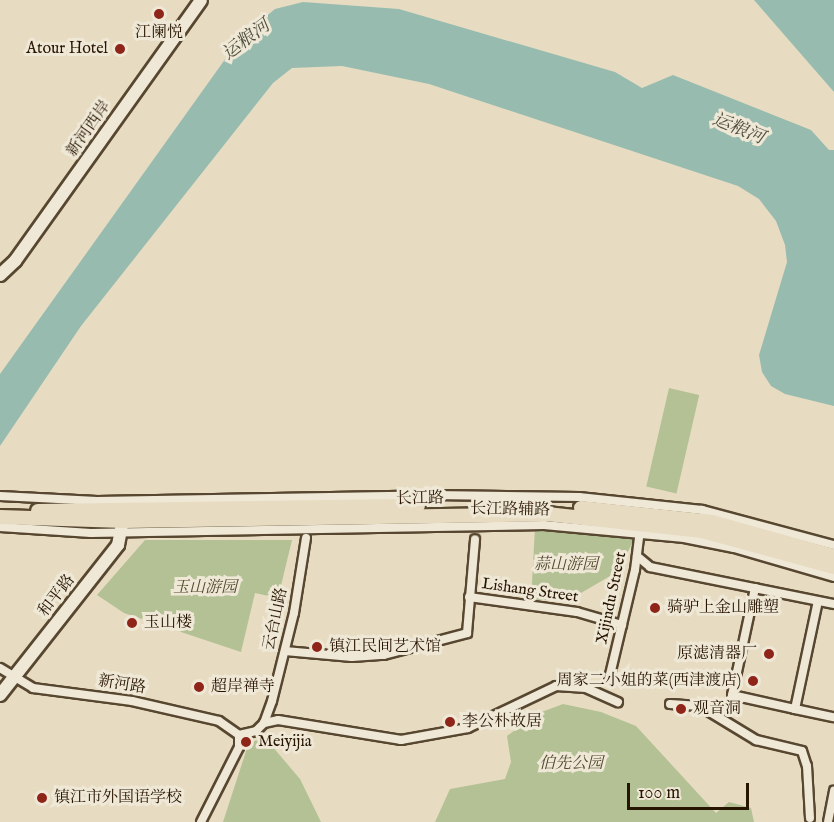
<!DOCTYPE html>
<meta charset="utf-8">
<style>
body{margin:0}
#map{position:relative;width:834px;height:822px;overflow:hidden;background:#e7dcc1;font-family:"IM FELL English","Noto Serif SC",serif}
div>[style]{position:absolute}
[style*='--x']{left:calc(var(--x)*1px);top:calc(var(--y)*1px);width:calc(var(--w)*1px);rotate:calc(var(--a)*1deg)}
.green>*{inset:0;background:#b3c195;transform-origin:0 0}
.water>*{inset:0;background:#97bcaf}
.roads{filter:drop-shadow(2px 0 #584730) drop-shadow(-2px 0 #584730) drop-shadow(0 2px #584730) drop-shadow(0 -2px #584730)}
.street>*{height:8px;margin:-4px;padding:0 4px;transform-origin:4px;border-radius:4px;background:#efe8d7}
.secondary>*{height:12px;margin:-6px;padding:0 6px;transform-origin:6px;border-radius:6px;background:#efe8d7}
.primary>*{height:14px;margin:-7px;padding:0 7px;transform-origin:7px;border-radius:7px;background:#e7dcc1}
.dots>*{width:16px;height:16px;translate:-50% -50%;box-sizing:border-box;border:3px solid #efe8d7;border-radius:50%}
span{translate:-50% -50%;white-space:nowrap;text-align:center;line-height:1.15;-webkit-text-stroke:6px #efe8d7;paint-order:stroke}
.poi-label{font-size:16px;color:#281500}
.right{translate:-100% -50%;text-align:right}
.left{translate:0 -50%;text-align:left}
.street-label{font-size:16px;color:#281500}
.park-label{font-size:16px;color:#52492d;font-style:italic}
.water-label{font-size:18px;color:#4f4f3d;font-style:italic}
.scale{position:absolute;left:627px;top:783px;width:122px;height:27px;box-sizing:border-box;border:3px solid #281500;border-top:0;padding-left:8px;font-size:18px;line-height:21px;white-space:nowrap;color:#281500;-webkit-text-stroke:4px #efe8d7;paint-order:stroke}
</style>
<div id="map">
<div class="green">
<div style="left:669px;top:388px;width:31px;height:101px;rotate:13deg"></div>
<div style="clip-path:polygon(535px 528px,635px 538px,617px 572px,569px 600px,531px 600px)"></div>
<div style="clip-path:polygon(145px 540px,292px 540px,278px 598px,255px 593px,241px 652px,124px 613px,97px 595px)"></div>
<div style="clip-path:polygon(563px 704px,601px 712px,636px 726px,716px 813px,729px 802px,751px 808px,754px 822px,435px 822px,450px 789px,505px 779px,511px 762px,507px 736px,539px 713px)"></div>
<div style="clip-path:polygon(266px 739px,300px 779px,321px 822px,223px 822px,249px 742px)"></div>
</div>
<div class="water">
<div style="clip-path:polygon(754px 0,834px 0,834px 92px)"></div>
<div style="clip-path:polygon(303px 2px,399px 9px,615px 72px,642px 88px,673px 75px,811px 130px,829px 150px,834px 150px,834px 406px,785px 394px,771px 386px,762px 372px,759px 355px,787px 262px,785px 245px,776px 221px,759px 199px,738px 186px,429px 84px,342px 66px,292px 68px,273px 83px,81px 326px,0 446px,0 374px,241px 37px,275px 9px)"></div>
</div>
<div class="roads">
<div class="street">
<div style="--x:0;--y:496;--w:97;--a:3"></div>
<div style="--x:97;--y:501;--w:335;--a:-1"></div>
<div style="--x:432;--y:495;--w:147;--a:0.8"></div>
<div style="--x:579;--y:497;--w:124;--a:6"></div>
<div style="--x:702;--y:510;--w:137;--a:14.9"></div>
<div style="--x:0;--y:527;--w:91;--a:3.8"></div>
<div style="--x:91;--y:533;--w:453;--a:-1"></div>
<div style="--x:544;--y:525;--w:141;--a:5.3"></div>
<div style="--x:684;--y:538;--w:51;--a:11.3"></div>
<div style="--x:734;--y:548;--w:104;--a:16.2"></div>
<div style="--x:637;--y:556;--w:17;--a:40"></div>
<div style="--x:650;--y:567;--w:188;--a:11.4"></div>
<div style="--x:755;--y:588;--w:109;--a:102.1"></div>
<div style="--x:732;--y:695;--w:65;--a:12.5"></div>
<div style="--x:795;--y:709;--w:110;--a:-78"></div>
<div style="--x:469;--y:597;--w:109;--a:7.9"></div>
<div style="--x:577;--y:612;--w:47;--a:16.1"></div>
<div style="--x:285;--y:651;--w:67;--a:5.1"></div>
<div style="--x:352;--y:657;--w:32;--a:-4"></div>
<div style="--x:384;--y:655;--w:86;--a:-14.8"></div>
<div style="--x:467;--y:633;--w:94;--a:-85.1"></div>
<div style="--x:0;--y:668;--w:39;--a:31"></div>
<div style="--x:33;--y:688;--w:100;--a:7.5"></div>
<div style="--x:132;--y:701;--w:89;--a:12.9"></div>
<div style="--x:219;--y:721;--w:24;--a:35"></div>
<div style="--x:609;--y:679;--w:112;--a:-76.6"></div>
<div style="--x:635;--y:570;--w:40;--a:-82.9"></div>
<div style="--x:670;--y:704;--w:30;--a:4"></div>
<div style="--x:700;--y:706;--w:66;--a:31.3"></div>
<div style="--x:756;--y:740;--w:47;--a:13.4"></div>
<div style="--x:802;--y:751;--w:16;--a:72"></div>
<div style="--x:807;--y:766;--w:52;--a:86.7"></div>
<div style="--x:795;--y:709;--w:40;--a:12"></div>
<div style="--x:264;--y:723;--w:14;--a:-12"></div>
<div style="--x:278;--y:720;--w:125;--a:9.2"></div>
<div style="--x:401;--y:740;--w:68;--a:-10.2"></div>
<div style="--x:468;--y:728;--w:98;--a:-25.5"></div>
<div style="--x:556;--y:686;--w:30;--a:4"></div>
<div style="--x:586;--y:688;--w:35;--a:24"></div>
<div style="--x:239;--y:735;--w:17;--a:-13"></div>
<div style="--x:256;--y:731;--w:11;--a:-45"></div>
<div style="--x:264;--y:723;--w:23;--a:-70"></div>
<div style="--x:272;--y:701;--w:91;--a:-76"></div>
<div style="--x:294;--y:613;--w:76;--a:-80.9"></div>
<div style="--x:201;--y:822;--w:84;--a:-63.1"></div>
<div style="--x:239;--y:747;--w:12;--a:-90"></div>
<div style="--x:828;--y:822;--w:32;--a:-79"></div>
</div>
<div class="secondary">
<div style="--x:0;--y:275;--w:21;--a:-43"></div>
<div style="--x:15;--y:261;--w:320;--a:-54.5"></div>
<div style="--x:0;--y:695;--w:191;--a:-51.8"></div>
<div style="--x:118;--y:545;--w:33;--a:-79"></div>
</div>
<div class="primary">
<div style="--x:581;--y:508;--w:132;--a:6.1"></div>
<div style="--x:712;--y:522;--w:127;--a:15.6"></div>
<div style="--x:38;--y:511;--w:380;--a:-0.8"></div>
<div style="--x:0;--y:517;--w:124;--a:1.8"></div>
<div style="--x:124;--y:521;--w:423;--a:-0.9"></div>
<div style="--x:547;--y:514;--w:156;--a:6.3"></div>
<div style="--x:702;--y:531;--w:137;--a:15.3"></div>
</div>
</div>
<div class="dots">
<div style="left:159px;top:14px;background:#8f2418"></div>
<div style="left:120px;top:49px;background:#8f2418"></div>
<div style="left:655px;top:608px;background:#8f2418"></div>
<div style="left:132px;top:623px;background:#8f2418"></div>
<div style="left:317px;top:647px;background:#8f2418"></div>
<div style="left:769px;top:654px;background:#8f2418"></div>
<div style="left:753px;top:681px;background:#8f2418"></div>
<div style="left:199px;top:687px;background:#8f2418"></div>
<div style="left:681px;top:709px;background:#8f2418"></div>
<div style="left:450px;top:722px;background:#8f2418"></div>
<div style="left:246px;top:742px;background:#8f2418"></div>
<div style="left:42px;top:798px;background:#8f2418"></div>
</div>
<div class="poi-label">
<span style="left:159px;top:33px">江阑悦</span>
<span class="right" style="left:108px;top:49px">Atour Hotel</span>
<span class="left" style="left:667px;top:608px">骑驴上金山雕塑</span>
<span class="left" style="left:144px;top:623px">玉山楼</span>
<span class="left" style="left:329px;top:647px">镇江民间艺术馆</span>
<span class="right" style="left:757px;top:654px">原滤清器厂</span>
<span class="right" style="left:741px;top:681px">周家二小姐的菜(西津渡店)</span>
<span class="left" style="left:211px;top:687px">超岸禅寺</span>
<span class="left" style="left:693px;top:709px">观音洞</span>
<span class="left" style="left:462px;top:722px">李公朴故居</span>
<span class="left" style="left:258px;top:742px">Meiyijia</span>
<span class="left" style="left:54px;top:798px">镇江市外国语学校</span>
</div>
<div class="street-label">
<span style="left:89px;top:129px;rotate:-55deg">新河西岸</span>
<span style="left:420px;top:499px;rotate:-1deg">长江路</span>
<span style="left:510px;top:510px;rotate:1deg">长江路辅路</span>
<span style="left:530px;top:591px;rotate:8deg">Lishang Street</span>
<span style="left:57px;top:596px;rotate:-52deg">和平路</span>
<span style="left:612px;top:598px;rotate:-78deg">Xijindu Street</span>
<span style="left:276px;top:619px;rotate:-78deg">云台山路</span>
<span style="left:122px;top:685px;rotate:9deg">新河路</span>
</div>
<div class="park-label">
<span style="left:566px;top:565px">蒜山游园</span>
<span style="left:205px;top:588px">玉山游园</span>
<span style="left:571px;top:764px">伯先公园</span>
</div>
<div class="water-label">
<span style="left:247px;top:41px;rotate:-37deg">运粮河</span>
<span style="left:738px;top:130px;rotate:22deg">运粮河</span>
</div>
<div class="scale">100 m</div>
</div>
